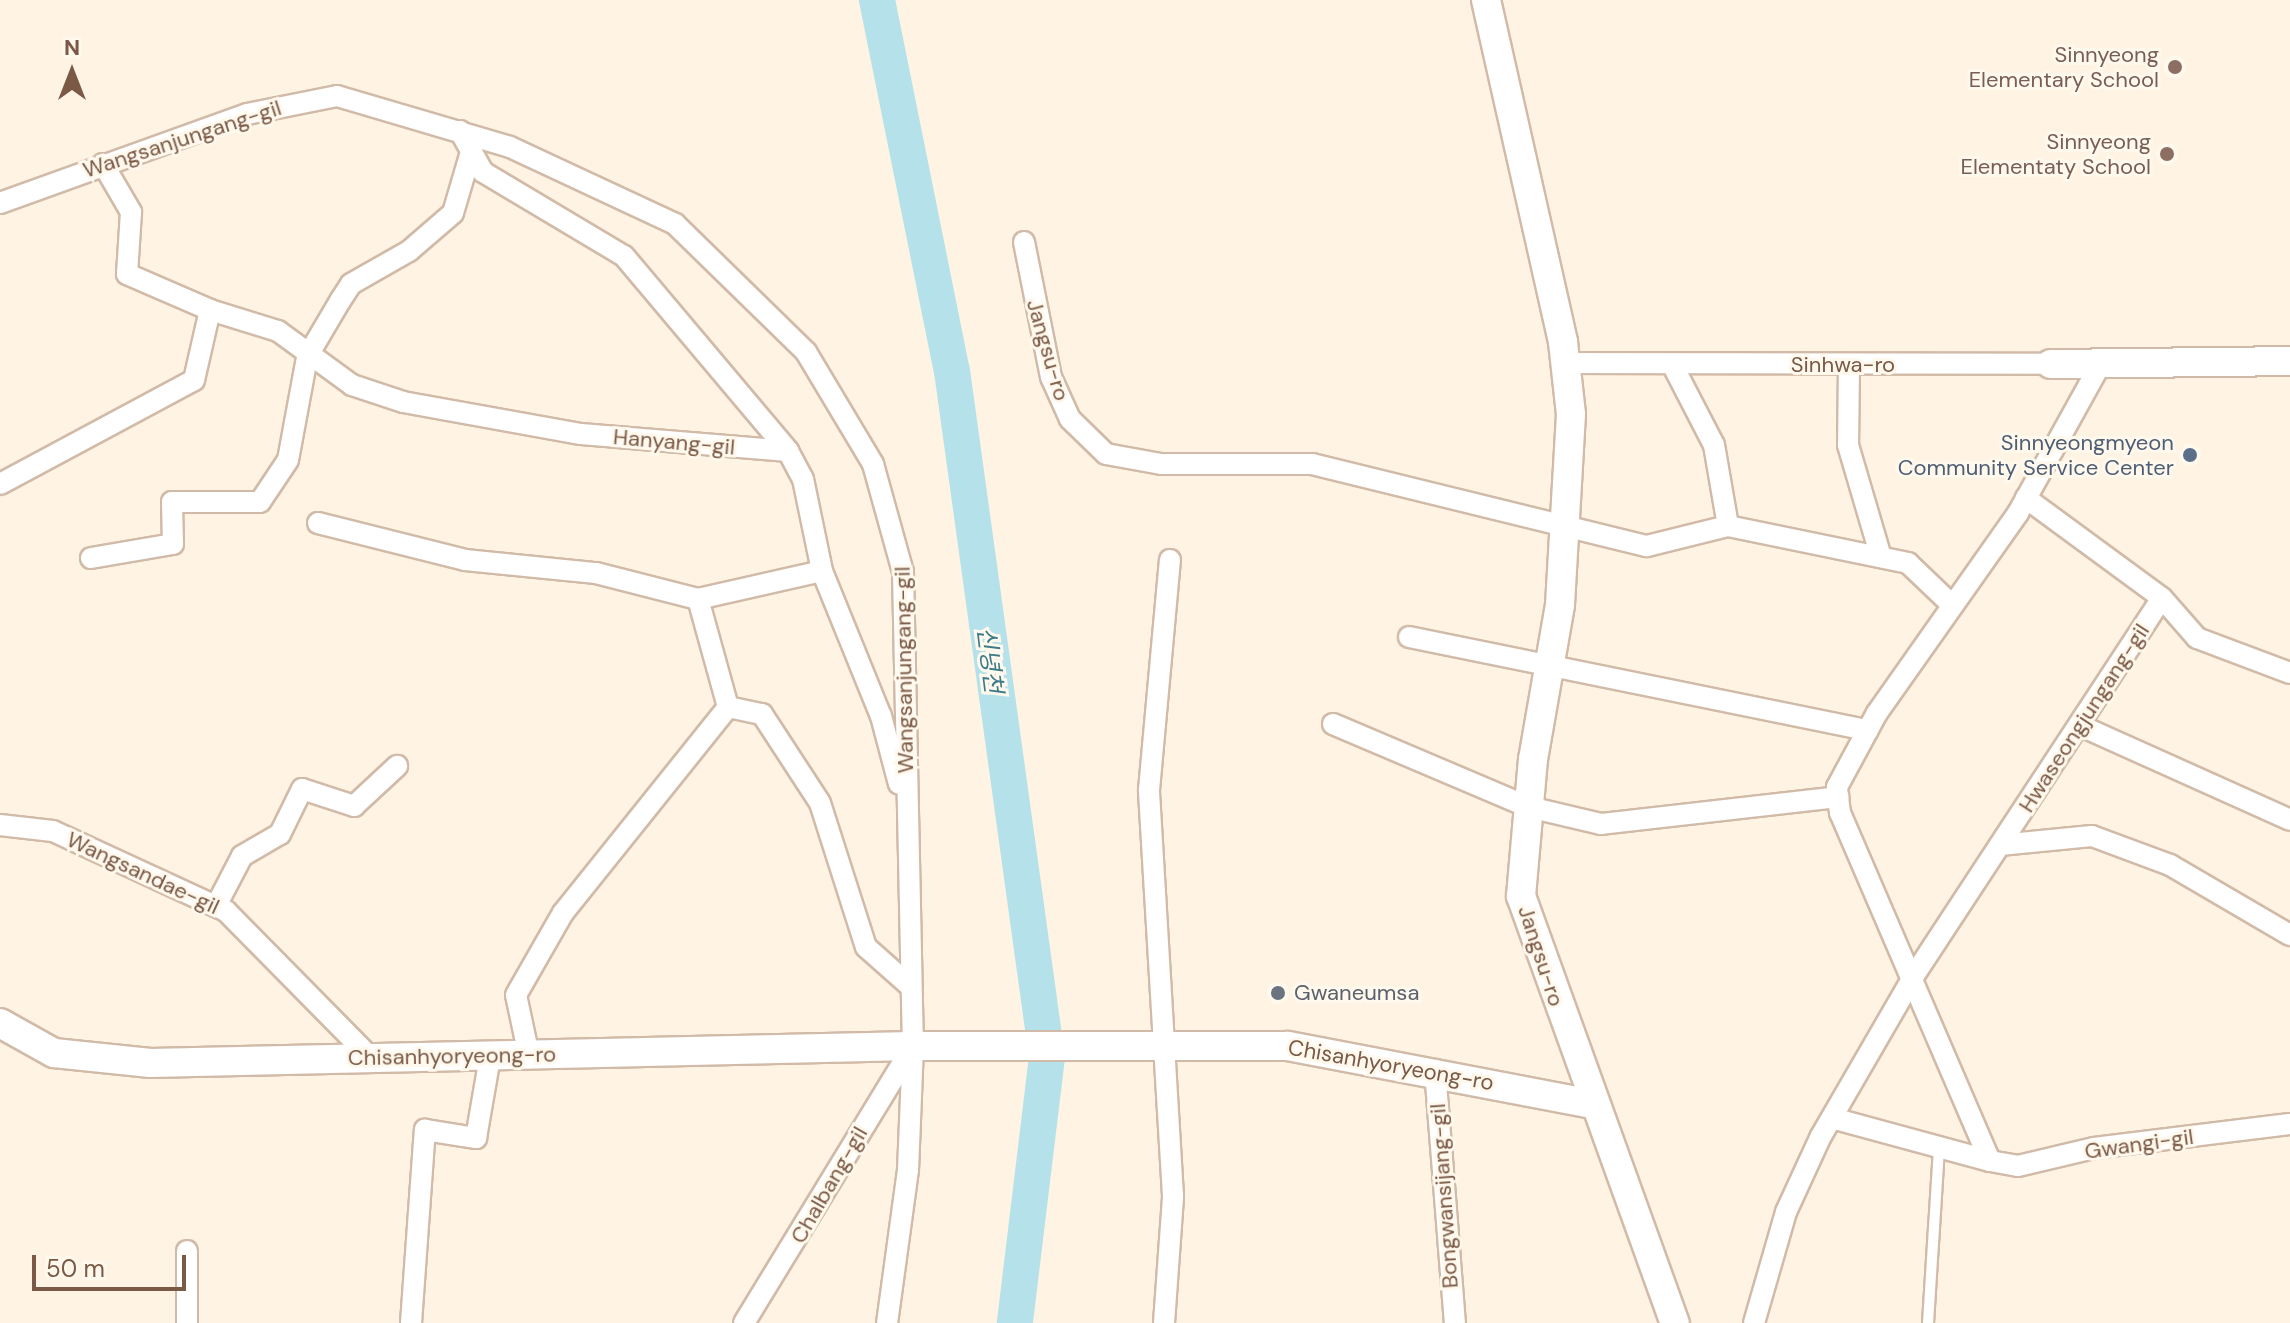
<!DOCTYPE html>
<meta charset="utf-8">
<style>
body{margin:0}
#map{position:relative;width:2290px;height:1323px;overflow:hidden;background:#fff4e3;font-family:"DM Sans","Noto Sans KR",sans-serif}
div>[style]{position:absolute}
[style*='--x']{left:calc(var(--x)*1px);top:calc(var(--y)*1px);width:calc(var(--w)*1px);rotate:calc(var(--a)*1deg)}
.river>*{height:36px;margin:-18px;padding:0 18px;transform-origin:18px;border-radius:18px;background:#b5e2ea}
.roads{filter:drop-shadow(2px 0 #d1bba8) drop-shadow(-2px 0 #d1bba8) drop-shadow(0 2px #d1bba8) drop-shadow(0 -2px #d1bba8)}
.lane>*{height:10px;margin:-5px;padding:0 5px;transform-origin:5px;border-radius:5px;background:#fff}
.street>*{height:20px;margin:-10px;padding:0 10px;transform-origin:10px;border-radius:10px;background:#fff}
.secondary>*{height:28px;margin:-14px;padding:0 14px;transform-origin:14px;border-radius:14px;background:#fff}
.dots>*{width:22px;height:22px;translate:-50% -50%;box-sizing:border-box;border:4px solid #fff8ec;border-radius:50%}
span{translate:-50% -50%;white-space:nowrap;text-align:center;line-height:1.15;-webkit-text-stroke:6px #fff8ec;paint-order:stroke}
.education-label{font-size:22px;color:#785e54}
.right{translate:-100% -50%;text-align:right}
.street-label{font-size:22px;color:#7a5946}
.service-label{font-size:22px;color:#4e5e75}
.worship-label{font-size:22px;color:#5b616d}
.left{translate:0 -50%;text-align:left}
.water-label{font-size:24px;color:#3b7a88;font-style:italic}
.north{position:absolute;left:32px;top:32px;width:80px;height:80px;-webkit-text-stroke:6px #fff8ec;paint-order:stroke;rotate:0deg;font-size:22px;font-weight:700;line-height:32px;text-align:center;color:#7a5946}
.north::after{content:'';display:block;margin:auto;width:28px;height:36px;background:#7a5946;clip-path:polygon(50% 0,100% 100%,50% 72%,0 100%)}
.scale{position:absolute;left:32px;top:1255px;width:154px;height:36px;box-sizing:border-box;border:4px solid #7a5946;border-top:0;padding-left:10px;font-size:24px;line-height:28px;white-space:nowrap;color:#7a5946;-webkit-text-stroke:6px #fff8ec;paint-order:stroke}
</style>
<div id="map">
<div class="river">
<div style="--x:877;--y:0;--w:379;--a:78.6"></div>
<div style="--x:952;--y:371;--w:693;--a:82.12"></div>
<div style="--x:1047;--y:1057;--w:268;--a:96.9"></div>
</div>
<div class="roads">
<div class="lane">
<div style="--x:1928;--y:1323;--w:176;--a:-86.4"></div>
</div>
<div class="street">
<div style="--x:460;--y:131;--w:47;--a:60.7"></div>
<div style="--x:483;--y:172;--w:164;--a:30.8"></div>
<div style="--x:624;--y:256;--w:255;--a:49.9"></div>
<div style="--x:788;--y:451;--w:32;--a:62"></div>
<div style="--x:803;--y:479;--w:94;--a:78.3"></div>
<div style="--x:822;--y:571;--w:157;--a:67.9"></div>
<div style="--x:881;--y:716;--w:70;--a:75.2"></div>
<div style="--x:103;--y:164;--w:56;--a:59.7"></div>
<div style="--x:131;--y:212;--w:62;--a:93.7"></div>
<div style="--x:127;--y:274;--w:90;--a:23.4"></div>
<div style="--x:0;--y:203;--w:263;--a:-19.8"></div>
<div style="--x:247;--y:114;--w:92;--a:-11.3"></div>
<div style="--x:337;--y:96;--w:180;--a:16.4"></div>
<div style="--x:510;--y:147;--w:182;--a:25"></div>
<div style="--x:675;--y:224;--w:183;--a:44.3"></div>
<div style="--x:806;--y:352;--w:131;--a:59.1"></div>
<div style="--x:873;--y:464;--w:112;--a:74.5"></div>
<div style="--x:903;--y:572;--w:474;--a:88.8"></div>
<div style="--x:913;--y:1046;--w:124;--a:92.3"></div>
<div style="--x:908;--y:1170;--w:154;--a:97.8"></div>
<div style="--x:1024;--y:242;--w:138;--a:78.7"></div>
<div style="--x:1051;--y:377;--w:46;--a:65.7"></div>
<div style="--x:1070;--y:419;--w:50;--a:44.2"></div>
<div style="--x:1106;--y:454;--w:56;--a:10.3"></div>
<div style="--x:1161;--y:464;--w:151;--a:0"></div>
<div style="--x:1312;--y:464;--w:345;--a:13.8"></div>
<div style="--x:1647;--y:546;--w:83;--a:-13.9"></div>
<div style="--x:1728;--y:526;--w:184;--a:11.6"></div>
<div style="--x:1908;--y:563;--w:61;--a:43.7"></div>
<div style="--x:1566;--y:363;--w:485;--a:0.1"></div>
<div style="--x:1672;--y:364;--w:91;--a:62.6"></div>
<div style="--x:1714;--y:445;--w:82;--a:80.2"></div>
<div style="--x:1849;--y:366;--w:79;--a:90.7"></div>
<div style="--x:1848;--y:445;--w:117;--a:73.6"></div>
<div style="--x:0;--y:484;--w:220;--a:-28.2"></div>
<div style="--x:194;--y:380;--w:72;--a:-77.1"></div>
<div style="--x:210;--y:310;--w:71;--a:17.2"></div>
<div style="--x:278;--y:331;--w:92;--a:36.1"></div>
<div style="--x:352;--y:385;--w:54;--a:18.4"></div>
<div style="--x:403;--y:402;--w:181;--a:10.2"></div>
<div style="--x:581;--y:434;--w:208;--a:4.7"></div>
<div style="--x:318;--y:523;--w:152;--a:14.1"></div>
<div style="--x:465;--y:560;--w:132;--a:5.7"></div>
<div style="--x:596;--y:573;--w:105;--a:14.3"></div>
<div style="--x:698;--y:599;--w:127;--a:-12.7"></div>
<div style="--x:91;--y:558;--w:83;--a:-9.7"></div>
<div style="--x:173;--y:544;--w:42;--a:-91.4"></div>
<div style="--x:172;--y:502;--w:88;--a:0"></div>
<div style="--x:260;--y:502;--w:50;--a:-56.3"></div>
<div style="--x:288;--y:460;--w:105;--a:-79.5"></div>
<div style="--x:307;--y:357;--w:65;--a:-59.5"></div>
<div style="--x:340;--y:301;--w:20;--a:-57"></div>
<div style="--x:351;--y:284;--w:67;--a:-29.6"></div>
<div style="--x:409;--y:251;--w:58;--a:-40.8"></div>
<div style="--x:453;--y:213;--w:64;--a:-73.6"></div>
<div style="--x:2162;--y:598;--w:53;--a:48.8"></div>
<div style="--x:2197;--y:638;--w:99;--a:20.6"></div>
<div style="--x:1409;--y:637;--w:468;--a:11.5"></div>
<div style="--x:728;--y:707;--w:35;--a:12"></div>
<div style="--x:762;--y:714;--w:106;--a:56.9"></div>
<div style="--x:820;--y:803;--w:151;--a:72.3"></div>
<div style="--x:866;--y:947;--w:60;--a:41.6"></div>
<div style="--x:1333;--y:724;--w:213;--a:23"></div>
<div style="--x:1529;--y:807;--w:74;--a:13.3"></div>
<div style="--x:1601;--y:824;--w:239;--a:-6.5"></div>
<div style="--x:2081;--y:726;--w:229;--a:24.2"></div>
<div style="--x:0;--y:825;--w:53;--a:6.5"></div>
<div style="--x:53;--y:831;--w:191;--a:24.8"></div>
<div style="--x:226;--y:911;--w:205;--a:45.4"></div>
<div style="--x:2000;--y:845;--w:92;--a:-5.6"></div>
<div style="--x:2092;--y:836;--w:83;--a:20.4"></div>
<div style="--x:2170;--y:865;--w:139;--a:30.3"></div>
<div style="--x:216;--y:906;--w:56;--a:-62.5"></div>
<div style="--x:242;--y:856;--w:44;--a:-30.1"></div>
<div style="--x:280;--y:834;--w:50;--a:-63.9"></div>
<div style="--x:302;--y:789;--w:55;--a:18.1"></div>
<div style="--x:354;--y:806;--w:59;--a:-42.9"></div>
<div style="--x:529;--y:1056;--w:62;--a:-102"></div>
<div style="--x:516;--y:995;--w:95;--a:-60.2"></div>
<div style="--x:563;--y:913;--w:264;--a:-51.3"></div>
<div style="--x:728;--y:707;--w:112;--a:-105.5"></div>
<div style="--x:1435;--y:1070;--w:254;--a:85.5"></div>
<div style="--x:1832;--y:1118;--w:164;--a:15.2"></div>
<div style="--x:1990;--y:1161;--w:379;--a:-113.3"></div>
<div style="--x:1840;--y:813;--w:26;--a:-97"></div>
<div style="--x:1837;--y:787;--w:84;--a:-61.6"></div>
<div style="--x:1877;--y:713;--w:245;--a:-54.8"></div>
<div style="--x:2018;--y:513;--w:171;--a:-61"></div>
<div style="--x:1990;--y:1161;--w:28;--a:10"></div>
<div style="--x:2018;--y:1166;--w:78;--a:-13.3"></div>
<div style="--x:2094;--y:1148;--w:197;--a:-7"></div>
<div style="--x:187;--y:1323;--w:72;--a:-90"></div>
<div style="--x:411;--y:1323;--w:194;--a:-85.9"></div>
<div style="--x:425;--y:1130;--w:52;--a:8.9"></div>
<div style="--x:476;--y:1138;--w:82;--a:-80.2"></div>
<div style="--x:744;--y:1323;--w:324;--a:-58.6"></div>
<div style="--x:1164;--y:1323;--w:127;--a:-85.9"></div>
<div style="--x:1173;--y:1196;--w:407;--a:-93.4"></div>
<div style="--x:1149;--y:790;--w:231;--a:-84.8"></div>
<div style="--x:1754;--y:1323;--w:116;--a:-73.9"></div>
<div style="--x:1786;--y:1212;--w:84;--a:-65.3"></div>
<div style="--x:1821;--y:1136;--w:184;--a:-59.9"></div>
<div style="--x:1913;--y:977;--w:453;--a:-56.7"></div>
<div style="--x:2162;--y:598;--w:169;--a:-143.7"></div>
</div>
<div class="secondary">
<div style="--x:1486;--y:0;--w:351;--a:77.3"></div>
<div style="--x:1563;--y:342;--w:72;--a:83.7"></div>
<div style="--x:1571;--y:414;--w:191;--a:93.3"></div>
<div style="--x:1560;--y:605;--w:156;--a:99.9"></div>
<div style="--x:1533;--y:759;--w:138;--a:95"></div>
<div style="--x:1521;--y:896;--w:454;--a:70.2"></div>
<div style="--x:2051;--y:364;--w:239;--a:-0.7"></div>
<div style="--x:0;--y:1023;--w:62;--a:29.1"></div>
<div style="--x:54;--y:1053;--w:97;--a:5.9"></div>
<div style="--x:150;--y:1063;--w:763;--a:-1.28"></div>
<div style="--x:913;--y:1046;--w:375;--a:0"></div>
<div style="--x:1288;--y:1046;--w:309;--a:10.8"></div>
</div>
</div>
<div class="dots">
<div style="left:2175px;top:67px;background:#8d6e63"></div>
<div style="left:2167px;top:154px;background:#8d6e63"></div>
<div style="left:2190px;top:455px;background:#5c6f8a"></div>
<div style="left:1278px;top:993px;background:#6b7280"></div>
</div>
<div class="education-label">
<span class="right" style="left:2159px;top:67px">Sinnyeong<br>Elementary School</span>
<span class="right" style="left:2151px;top:154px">Sinnyeong<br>Elementaty School</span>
</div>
<div class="street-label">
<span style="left:182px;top:139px;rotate:-18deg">Wangsanjungang-gil</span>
<span style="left:1048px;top:350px;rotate:74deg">Jangsu-ro</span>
<span style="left:1843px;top:365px">Sinhwa-ro</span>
<span style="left:674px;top:442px;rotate:5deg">Hanyang-gil</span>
<span style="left:904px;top:670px;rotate:-91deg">Wangsanjungang-gil</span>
<span style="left:2084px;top:718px;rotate:-57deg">Hwaseongjungang-gil</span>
<span style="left:143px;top:873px;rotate:25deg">Wangsandae-gil</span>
<span style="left:1541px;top:956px;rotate:72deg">Jangsu-ro</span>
<span style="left:452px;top:1056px;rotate:-1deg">Chisanhyoryeong-ro</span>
<span style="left:1391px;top:1065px;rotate:10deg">Chisanhyoryeong-ro</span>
<span style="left:2139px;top:1144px;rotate:-8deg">Gwangi-gil</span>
<span style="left:829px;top:1185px;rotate:-60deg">Chalbang-gil</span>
<span style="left:1444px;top:1196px;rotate:-94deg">Bongwansijang-gil</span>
</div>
<div class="service-label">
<span class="right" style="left:2174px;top:455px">Sinnyeongmyeon<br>Community Service Center</span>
</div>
<div class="worship-label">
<span class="left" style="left:1294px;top:993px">Gwaneumsa</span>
</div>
<div class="water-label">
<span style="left:990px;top:660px;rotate:83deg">신녕천</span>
</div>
<div class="north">N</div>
<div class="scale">50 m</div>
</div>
